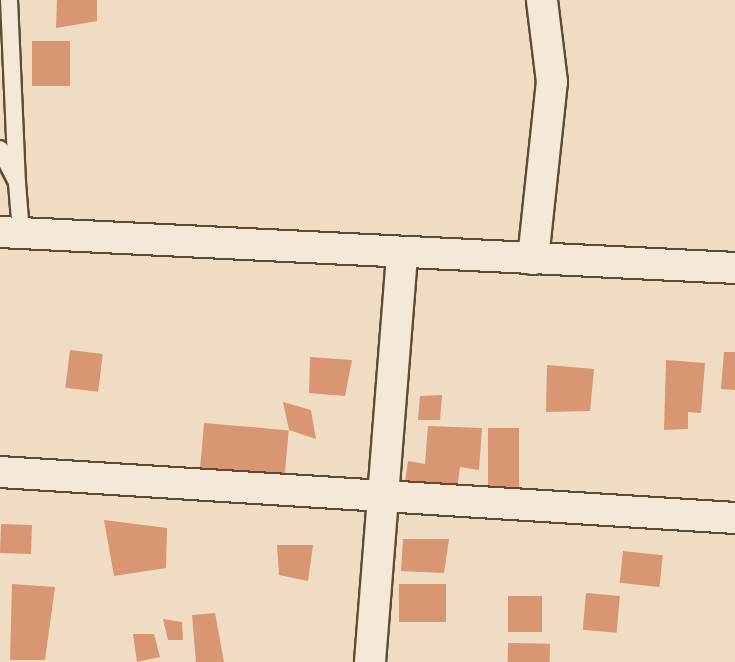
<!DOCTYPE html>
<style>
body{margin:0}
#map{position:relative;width:735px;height:662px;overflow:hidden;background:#efdcc2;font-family:Vollkorn,serif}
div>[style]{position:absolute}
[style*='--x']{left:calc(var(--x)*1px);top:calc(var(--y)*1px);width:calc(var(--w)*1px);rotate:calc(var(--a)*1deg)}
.building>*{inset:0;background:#d99673;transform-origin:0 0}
.roads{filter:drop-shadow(2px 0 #5e4b34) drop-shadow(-2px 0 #5e4b34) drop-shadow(0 2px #5e4b34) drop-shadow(0 -2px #5e4b34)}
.lane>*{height:16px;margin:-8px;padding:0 8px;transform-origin:8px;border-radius:8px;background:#f5e8d7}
.street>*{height:30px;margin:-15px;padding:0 15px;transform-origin:15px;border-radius:15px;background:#f5e8d7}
span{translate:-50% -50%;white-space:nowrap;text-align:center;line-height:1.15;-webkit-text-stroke:5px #f5e8d7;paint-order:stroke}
</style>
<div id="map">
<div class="building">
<div style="clip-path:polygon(57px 0,97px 0,97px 21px,56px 28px)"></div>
<div style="left:32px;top:41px;width:38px;height:45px"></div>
<div style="left:70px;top:350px;width:33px;height:38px;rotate:7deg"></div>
<div style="clip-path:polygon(724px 352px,735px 352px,735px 390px,721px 389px)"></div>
<div style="clip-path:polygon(310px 357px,352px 360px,345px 396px,309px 393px)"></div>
<div style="clip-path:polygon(666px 360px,705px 363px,701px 413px,688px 412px,688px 429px,664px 430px)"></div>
<div style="clip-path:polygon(547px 365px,594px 369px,590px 411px,546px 412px)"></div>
<div style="clip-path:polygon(442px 395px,440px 420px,418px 420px,420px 396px)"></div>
<div style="clip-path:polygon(283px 402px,311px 410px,316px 439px,289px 430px)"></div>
<div style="left:204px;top:423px;width:85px;height:53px;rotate:5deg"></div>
<div style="clip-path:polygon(428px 426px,482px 428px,479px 470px,460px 467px,456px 496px,404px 489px,408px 461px,425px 464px)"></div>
<div style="left:488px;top:428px;width:31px;height:59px"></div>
<div style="clip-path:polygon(104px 520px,167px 528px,166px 568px,114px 576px)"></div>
<div style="left:1px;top:524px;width:31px;height:29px;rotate:2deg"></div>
<div style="clip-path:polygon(403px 539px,449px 539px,444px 573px,401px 571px)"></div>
<div style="clip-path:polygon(277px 545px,313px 545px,308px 581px,279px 575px)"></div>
<div style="left:623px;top:551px;width:40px;height:32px;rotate:6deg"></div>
<div style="clip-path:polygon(12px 584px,55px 587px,45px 660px,10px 660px)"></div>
<div style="left:399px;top:584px;width:47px;height:38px"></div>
<div style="left:586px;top:593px;width:34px;height:37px;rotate:5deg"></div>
<div style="left:508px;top:596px;width:34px;height:36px"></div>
<div style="clip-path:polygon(215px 613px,224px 662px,196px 662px,192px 615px)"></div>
<div style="clip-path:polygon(163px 619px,182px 622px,183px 640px,168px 640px)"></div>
<div style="clip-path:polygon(133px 634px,154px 634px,160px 657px,137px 662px)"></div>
<div style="left:508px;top:643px;width:42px;height:19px;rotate:1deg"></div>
</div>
<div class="roads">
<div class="lane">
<div style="--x:9;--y:0;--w:183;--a:87.5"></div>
<div style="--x:0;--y:149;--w:38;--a:63"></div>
<div style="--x:17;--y:183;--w:50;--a:85.4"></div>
</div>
<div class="street">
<div style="--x:0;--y:232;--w:736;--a:2.8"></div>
<div style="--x:533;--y:259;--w:178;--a:-83.9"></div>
<div style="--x:552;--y:82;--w:83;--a:-97"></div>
<div style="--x:0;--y:472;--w:736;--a:3.58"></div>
<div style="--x:370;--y:662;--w:409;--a:-85.5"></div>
</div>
</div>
</div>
